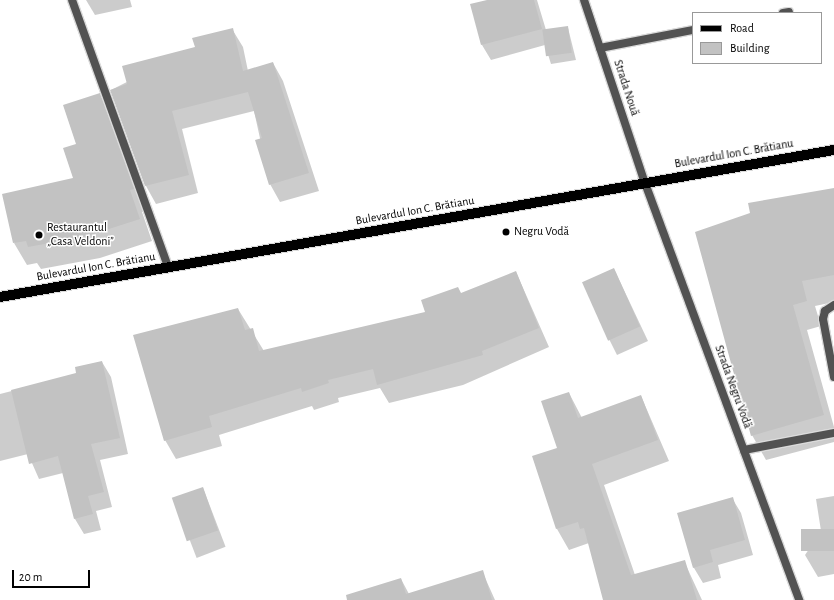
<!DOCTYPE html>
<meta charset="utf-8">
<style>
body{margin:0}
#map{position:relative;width:834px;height:600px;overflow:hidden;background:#fff;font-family:"Alegreya Sans",sans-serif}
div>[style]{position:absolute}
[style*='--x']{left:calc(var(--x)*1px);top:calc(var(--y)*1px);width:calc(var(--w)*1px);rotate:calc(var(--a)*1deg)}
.shadow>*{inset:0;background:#0003;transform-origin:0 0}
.building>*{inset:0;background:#c2c2c2;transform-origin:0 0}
.roads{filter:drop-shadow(1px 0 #dbdbdb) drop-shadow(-1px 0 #dbdbdb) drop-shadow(0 1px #dbdbdb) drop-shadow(0 -1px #dbdbdb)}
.lane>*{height:8px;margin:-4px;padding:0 4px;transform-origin:4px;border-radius:4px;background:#525252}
.street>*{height:8px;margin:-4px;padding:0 4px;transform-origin:4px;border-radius:4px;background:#525252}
.primary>*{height:10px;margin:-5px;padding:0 5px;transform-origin:5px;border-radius:5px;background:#000}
.dots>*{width:11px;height:11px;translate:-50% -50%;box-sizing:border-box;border:2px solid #fff;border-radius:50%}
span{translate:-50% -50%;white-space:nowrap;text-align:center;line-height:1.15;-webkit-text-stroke:3px #fff;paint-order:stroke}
.street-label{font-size:12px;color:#000}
.poi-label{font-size:12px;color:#000}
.left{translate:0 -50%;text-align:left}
.legend{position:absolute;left:692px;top:12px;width:130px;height:52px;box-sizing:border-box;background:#fff;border:1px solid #999;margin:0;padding:5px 7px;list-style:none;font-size:12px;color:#000}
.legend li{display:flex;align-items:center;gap:8px;height:20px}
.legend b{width:20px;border:1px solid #999}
.scale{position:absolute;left:12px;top:570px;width:78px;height:18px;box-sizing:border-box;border:2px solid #000;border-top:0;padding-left:5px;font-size:12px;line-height:14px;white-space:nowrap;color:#000;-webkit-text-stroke:3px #fff;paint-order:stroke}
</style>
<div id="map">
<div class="shadow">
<div style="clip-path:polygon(86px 0,130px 0,132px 7px,95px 15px)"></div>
<div style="clip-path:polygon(491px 0,537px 0,546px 30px,568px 28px,576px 60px,551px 64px,545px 45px,491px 60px,482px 45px)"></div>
<div style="clip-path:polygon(232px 29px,243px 47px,248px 71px,273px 63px,283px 81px,319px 191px,280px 202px,270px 184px,254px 111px,182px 129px,198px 193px,156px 204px,146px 186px,111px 90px)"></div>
<div style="clip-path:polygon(99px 94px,112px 116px,146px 211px,142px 212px,152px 241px,100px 258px,41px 269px,37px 263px,27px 265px,14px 243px,75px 178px,77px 145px)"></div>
<div style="clip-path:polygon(834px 189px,834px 302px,815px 306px,821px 326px,807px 330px,834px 427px,834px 442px,766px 460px,752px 435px,751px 214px)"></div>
<div style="clip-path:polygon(614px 269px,648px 341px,617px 355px,609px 339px)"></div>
<div style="clip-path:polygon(516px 272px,549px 347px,463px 385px,389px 403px,380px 388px,338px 398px,339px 402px,314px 410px,312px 406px,219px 435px,222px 446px,176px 459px,165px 440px,238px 309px,264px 351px,427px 313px)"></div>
<div style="clip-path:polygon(102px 362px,111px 377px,128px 454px,100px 460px,112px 507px,96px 511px,101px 530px,84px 534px,75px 519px,63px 473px,39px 479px,28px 454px,0 461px,0 394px,78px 374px)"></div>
<div style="clip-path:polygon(569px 393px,582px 418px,641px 396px,669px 461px,604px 485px,635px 575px,684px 561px,702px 600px,605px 600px,589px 543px,569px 550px,557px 529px,533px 457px,558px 449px)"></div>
<div style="left:203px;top:488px;width:63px;height:31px;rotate:69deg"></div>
<div style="clip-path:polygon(834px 496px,834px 574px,818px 577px,805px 555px,821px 531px,816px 499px)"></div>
<div style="clip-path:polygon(732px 498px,741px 513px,753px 555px,718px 565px,721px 578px,703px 583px,694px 568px,678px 514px)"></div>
<div style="clip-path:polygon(482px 571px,495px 600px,350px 600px,401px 579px,409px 594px)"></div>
</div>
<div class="building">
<div style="clip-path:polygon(487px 0,534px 0,542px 29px,481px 45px,470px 4px)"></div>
<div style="left:568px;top:26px;width:27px;height:26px;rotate:82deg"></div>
<div style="clip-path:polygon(233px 28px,243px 71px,273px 62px,309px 173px,269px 185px,255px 140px,262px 138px,248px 92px,172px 111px,189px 175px,145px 186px,110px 90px,127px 84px,122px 66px,195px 47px,192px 38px)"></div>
<div style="clip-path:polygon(100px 93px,134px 189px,130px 190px,140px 219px,87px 236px,28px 247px,26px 241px,13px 243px,2px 194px,73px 178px,63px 148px,76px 144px,63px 105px)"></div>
<div style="clip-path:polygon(834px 188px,834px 275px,802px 281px,807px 301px,793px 305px,824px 415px,751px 436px,695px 232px,750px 213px,748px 203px)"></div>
<div style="left:614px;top:268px;width:64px;height:35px;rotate:66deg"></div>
<div style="clip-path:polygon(516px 271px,539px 328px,482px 351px,483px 355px,377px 385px,373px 369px,328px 380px,329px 383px,302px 392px,301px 388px,209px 416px,212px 427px,164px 441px,133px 335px,238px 308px,245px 330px,253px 328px,259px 351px,425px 312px,421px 300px,458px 287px,461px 293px)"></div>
<div style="clip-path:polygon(102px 361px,120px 438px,91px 444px,104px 492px,88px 496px,93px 514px,74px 519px,58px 456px,29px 464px,11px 390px,76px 373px,75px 367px)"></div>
<div style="clip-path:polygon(569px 392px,578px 418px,641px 395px,658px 440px,592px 464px,631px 575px,685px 560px,697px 600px,603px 600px,584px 528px,580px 529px,578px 522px,556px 529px,532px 456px,557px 448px,541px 401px)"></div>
<div style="left:203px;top:487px;width:46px;height:33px;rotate:71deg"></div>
<div style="clip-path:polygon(733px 497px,745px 540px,710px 550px,713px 562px,693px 568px,677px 513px)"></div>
<div style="left:834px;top:529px;width:22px;height:33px;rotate:90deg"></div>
<div style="clip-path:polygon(483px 570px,492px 600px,347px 600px,346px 595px,401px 578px,406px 594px)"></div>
</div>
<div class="roads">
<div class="lane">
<div style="--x:783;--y:13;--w:6;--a:-9"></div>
<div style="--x:600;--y:48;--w:95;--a:-11"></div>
<div style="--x:834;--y:305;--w:11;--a:146"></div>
<div style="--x:825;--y:311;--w:8;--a:104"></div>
<div style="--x:823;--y:319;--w:59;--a:79.3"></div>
<div style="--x:744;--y:450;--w:92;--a:-10.7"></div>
</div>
<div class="street">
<div style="--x:72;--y:0;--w:284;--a:70.2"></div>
<div style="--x:584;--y:0;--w:193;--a:71.6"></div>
<div style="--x:645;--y:183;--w:445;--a:69.7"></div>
</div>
<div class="primary">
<div style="--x:0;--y:297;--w:847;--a:-10"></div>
</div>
</div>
<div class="dots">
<div style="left:506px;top:232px;background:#000"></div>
<div style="left:39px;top:235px;background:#000"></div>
</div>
<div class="street-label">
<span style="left:626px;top:88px;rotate:72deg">Strada Nouă</span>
<span style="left:734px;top:154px;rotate:-10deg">Bulevardul Ion C. Brătianu</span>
<span style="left:415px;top:211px;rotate:-10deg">Bulevardul Ion C. Brătianu</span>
<span style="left:96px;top:267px;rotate:-10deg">Bulevardul Ion C. Brătianu</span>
<span style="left:733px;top:387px;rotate:70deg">Strada Negru Vodă</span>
</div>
<div class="poi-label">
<span class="left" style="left:47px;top:235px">Restaurantul<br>„Casa Veldoni”</span>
<span class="left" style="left:514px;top:232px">Negru Vodă</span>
</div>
<ul class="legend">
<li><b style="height:5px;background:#000"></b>Road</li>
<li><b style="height:11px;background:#c2c2c2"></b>Building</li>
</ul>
<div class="scale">20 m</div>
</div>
